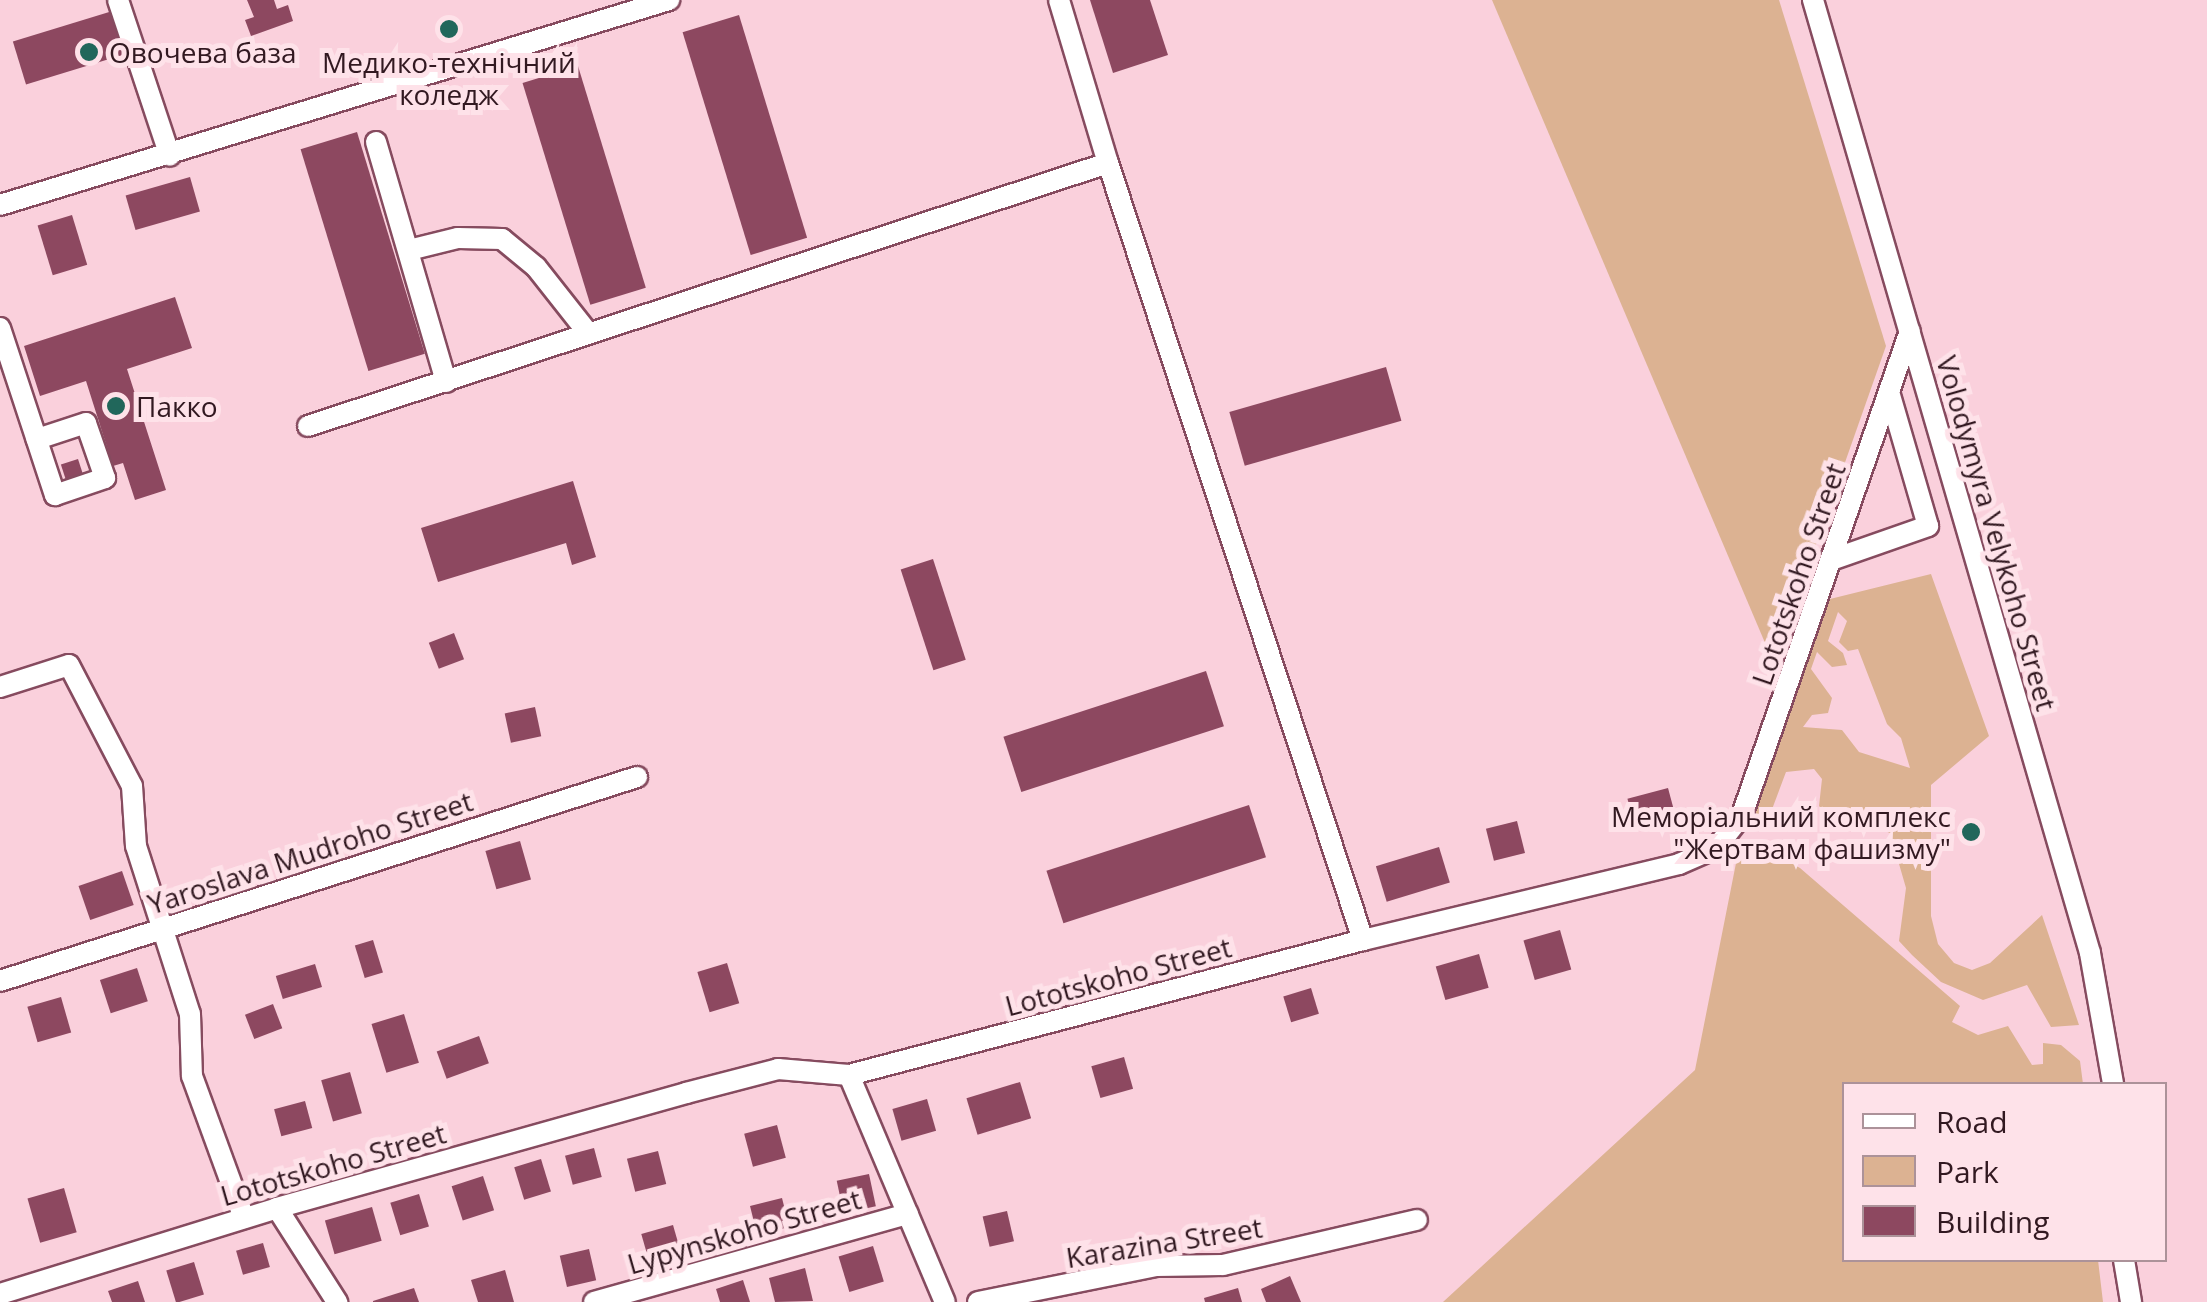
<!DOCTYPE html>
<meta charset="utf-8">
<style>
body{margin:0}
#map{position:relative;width:2207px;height:1302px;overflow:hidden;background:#fad0dc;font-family:"Open Sans",sans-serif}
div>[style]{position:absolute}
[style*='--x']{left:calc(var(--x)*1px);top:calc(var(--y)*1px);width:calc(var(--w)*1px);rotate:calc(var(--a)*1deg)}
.green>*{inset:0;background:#dcb292}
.building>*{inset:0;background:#8d4860;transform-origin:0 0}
.roads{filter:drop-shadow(2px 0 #864b5f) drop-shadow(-2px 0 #864b5f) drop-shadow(0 2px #864b5f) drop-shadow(0 -2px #864b5f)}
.minor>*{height:20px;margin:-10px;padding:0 10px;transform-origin:10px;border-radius:10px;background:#fff}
.dots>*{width:28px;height:28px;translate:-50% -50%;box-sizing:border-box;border:5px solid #fee2e9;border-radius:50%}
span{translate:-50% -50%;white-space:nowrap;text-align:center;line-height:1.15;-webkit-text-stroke:10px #fee2e9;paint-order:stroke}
.poi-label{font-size:28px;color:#321921}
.left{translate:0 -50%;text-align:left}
.right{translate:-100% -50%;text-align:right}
.street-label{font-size:28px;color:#321921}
.legend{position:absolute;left:1842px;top:1082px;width:325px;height:180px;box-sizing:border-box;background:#fee2e9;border:2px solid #ac9299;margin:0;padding:12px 18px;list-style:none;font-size:30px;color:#321921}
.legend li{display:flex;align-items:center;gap:20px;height:50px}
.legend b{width:50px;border:2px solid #ac9299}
</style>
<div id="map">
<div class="green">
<div style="clip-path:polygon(1492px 0,1779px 0,1886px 346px,1774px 664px)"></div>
<div style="clip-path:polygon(evenodd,1931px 574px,1989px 736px,1931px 785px,1931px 916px,1938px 944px,1954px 963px,1972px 970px,1990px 963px,2042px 915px,2079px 1025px,2051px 1027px,2027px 985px,1983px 1000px,1941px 982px,1912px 955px,1899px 941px,1906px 888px,1890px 833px,1851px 817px,1835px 823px,1819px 806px,1822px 779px,1814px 769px,1786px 772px,1765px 828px,1754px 829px,1753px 809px,1830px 599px,1931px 574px,1838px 612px,1847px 621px,1839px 642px,1848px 651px,1858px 649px,1887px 724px,1901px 738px,1910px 768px,1859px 752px,1842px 730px,1803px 727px,1812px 715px,1828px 713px,1832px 698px,1811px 669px,1817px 652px,1832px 667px,1847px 665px,1843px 653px,1828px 641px,1838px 612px)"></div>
<div style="clip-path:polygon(1739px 848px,1767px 850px,1800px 868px,1960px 1006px,1952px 1022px,1978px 1035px,2008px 1026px,2032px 1065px,2043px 1064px,2043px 1043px,2061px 1045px,2080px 1061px,2083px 1084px,1844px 1084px,1844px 1260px,2098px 1260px,2103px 1302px,1443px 1302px,1695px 1070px)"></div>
</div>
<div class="building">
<div style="clip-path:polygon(247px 0,274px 0,277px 9px,288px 5px,293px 21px,251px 36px,245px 20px,254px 17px)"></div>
<div style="clip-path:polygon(1090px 0,1150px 0,1168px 55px,1113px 73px)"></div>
<div style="left:119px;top:9px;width:45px;height:111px;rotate:73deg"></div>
<div style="left:739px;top:15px;width:233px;height:59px;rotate:73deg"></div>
<div style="left:578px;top:66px;width:232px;height:58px;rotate:73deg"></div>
<div style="left:357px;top:132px;width:232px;height:59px;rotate:73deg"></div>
<div style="left:190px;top:177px;width:36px;height:67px;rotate:74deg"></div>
<div style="left:72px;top:215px;width:52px;height:36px;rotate:73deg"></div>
<div style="clip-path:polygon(175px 297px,192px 348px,127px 369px,166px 490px,135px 500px,123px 463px,113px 466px,86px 381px,40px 396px,24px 346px)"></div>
<div style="left:1386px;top:367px;width:56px;height:163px;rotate:74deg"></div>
<div style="left:78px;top:459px;width:16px;height:18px;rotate:72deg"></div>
<div style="clip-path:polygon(573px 481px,596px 557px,572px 565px,566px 543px,438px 582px,421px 528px)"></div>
<div style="left:933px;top:559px;width:106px;height:34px;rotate:72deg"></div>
<div style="left:454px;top:633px;width:28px;height:27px;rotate:69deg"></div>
<div style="left:1206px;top:671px;width:58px;height:213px;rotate:72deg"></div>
<div style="left:535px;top:707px;width:30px;height:31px;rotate:78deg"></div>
<div style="left:1668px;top:788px;width:30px;height:42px;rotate:75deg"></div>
<div style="left:1249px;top:805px;width:55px;height:213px;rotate:72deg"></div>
<div style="left:1517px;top:821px;width:33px;height:32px;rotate:76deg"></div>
<div style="left:520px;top:841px;width:40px;height:36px;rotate:74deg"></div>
<div style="left:1439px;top:847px;width:37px;height:66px;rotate:73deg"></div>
<div style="left:122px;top:871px;width:36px;height:46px;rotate:71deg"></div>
<div style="left:1560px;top:930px;width:41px;height:38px;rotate:74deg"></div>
<div style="left:373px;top:940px;width:34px;height:19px;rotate:73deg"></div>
<div style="left:1479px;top:954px;width:35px;height:45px;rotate:74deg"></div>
<div style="left:727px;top:963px;width:42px;height:31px;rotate:73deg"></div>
<div style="left:315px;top:964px;width:24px;height:41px;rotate:73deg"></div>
<div style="left:137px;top:968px;width:35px;height:39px;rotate:72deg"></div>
<div style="left:1311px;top:988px;width:27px;height:29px;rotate:73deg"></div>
<div style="left:61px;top:997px;width:37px;height:35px;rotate:74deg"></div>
<div style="left:273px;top:1004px;width:26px;height:30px;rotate:69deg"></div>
<div style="left:404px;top:1014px;width:51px;height:34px;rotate:73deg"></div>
<div style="left:479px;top:1036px;width:29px;height:45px;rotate:70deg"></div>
<div style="left:1124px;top:1057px;width:33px;height:34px;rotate:74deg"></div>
<div style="left:350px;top:1072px;width:43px;height:30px;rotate:74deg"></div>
<div style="left:1020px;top:1082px;width:38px;height:56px;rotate:73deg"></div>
<div style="left:927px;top:1099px;width:33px;height:36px;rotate:74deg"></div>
<div style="left:305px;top:1101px;width:28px;height:32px;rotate:75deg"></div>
<div style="left:777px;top:1125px;width:34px;height:34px;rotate:75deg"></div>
<div style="left:594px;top:1148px;width:30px;height:30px;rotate:75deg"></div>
<div style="left:658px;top:1151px;width:34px;height:32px;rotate:76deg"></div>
<div style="left:541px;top:1159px;width:34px;height:28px;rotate:73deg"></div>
<div style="left:869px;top:1174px;width:33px;height:33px;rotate:78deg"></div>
<div style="left:483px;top:1176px;width:36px;height:33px;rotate:72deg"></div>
<div style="left:64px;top:1188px;width:46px;height:38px;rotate:74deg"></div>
<div style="left:419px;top:1194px;width:34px;height:30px;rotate:73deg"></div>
<div style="left:782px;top:1198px;width:30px;height:33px;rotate:76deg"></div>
<div style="left:372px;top:1207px;width:35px;height:49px;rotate:74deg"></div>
<div style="left:1007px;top:1211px;width:31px;height:25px;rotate:77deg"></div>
<div style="left:673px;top:1225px;width:33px;height:33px;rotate:74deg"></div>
<div style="left:263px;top:1243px;width:25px;height:28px;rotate:74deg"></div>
<div style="left:873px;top:1246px;width:37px;height:36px;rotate:73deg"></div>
<div style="left:589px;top:1249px;width:32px;height:30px;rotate:77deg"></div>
<div style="left:194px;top:1262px;width:34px;height:29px;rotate:73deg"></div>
<div style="clip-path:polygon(805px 1268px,813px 1301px,775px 1302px,769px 1278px)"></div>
<div style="clip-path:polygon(505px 1270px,514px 1302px,478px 1302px,471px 1280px)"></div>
<div style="clip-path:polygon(1290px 1276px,1301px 1302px,1266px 1302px,1261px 1289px)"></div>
<div style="clip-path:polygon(743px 1280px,750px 1302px,720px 1302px,716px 1289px)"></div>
<div style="clip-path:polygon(138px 1281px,145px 1302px,112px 1302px,108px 1291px)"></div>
<div style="clip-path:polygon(414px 1288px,419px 1302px,373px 1302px,373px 1301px)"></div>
<div style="clip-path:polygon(1238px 1288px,1242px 1302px,1205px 1302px,1204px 1298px)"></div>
</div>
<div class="roads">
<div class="minor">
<div style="--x:118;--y:0;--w:164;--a:71.6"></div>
<div style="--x:1059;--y:0;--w:170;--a:73.3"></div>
<div style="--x:1108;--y:163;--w:818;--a:71.83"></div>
<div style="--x:1813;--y:0;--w:992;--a:73.79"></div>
<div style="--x:2090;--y:953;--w:133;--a:80"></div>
<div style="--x:376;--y:142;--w:250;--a:73.7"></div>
<div style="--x:0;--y:205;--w:700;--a:-17.04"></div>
<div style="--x:409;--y:250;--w:50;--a:-13.8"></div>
<div style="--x:458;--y:238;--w:44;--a:1.3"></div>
<div style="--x:502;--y:239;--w:44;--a:39.5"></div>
<div style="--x:536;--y:267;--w:85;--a:51.7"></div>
<div style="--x:0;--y:328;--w:176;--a:71.8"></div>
<div style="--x:55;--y:495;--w:53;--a:-18.8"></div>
<div style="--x:105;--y:478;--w:58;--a:-109.1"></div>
<div style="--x:86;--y:423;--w:52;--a:161.9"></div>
<div style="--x:308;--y:426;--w:842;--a:-18.2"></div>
<div style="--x:1831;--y:560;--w:103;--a:-19.3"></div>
<div style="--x:1928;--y:526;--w:140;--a:-106.2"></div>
<div style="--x:0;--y:687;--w:72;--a:-17.7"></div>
<div style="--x:69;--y:665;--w:136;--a:62.5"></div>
<div style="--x:132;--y:786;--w:60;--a:86.2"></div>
<div style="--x:136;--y:846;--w:176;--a:72.2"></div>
<div style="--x:190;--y:1014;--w:62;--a:88.2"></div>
<div style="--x:192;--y:1076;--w:151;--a:69.9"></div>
<div style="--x:0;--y:981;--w:669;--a:-17.76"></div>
<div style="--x:849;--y:1075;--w:246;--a:67.1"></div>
<div style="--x:277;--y:1208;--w:112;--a:57.4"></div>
<div style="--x:2124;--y:1260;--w:43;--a:80.5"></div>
<div style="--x:0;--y:1294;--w:290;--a:-17.2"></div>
<div style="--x:277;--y:1208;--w:425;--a:-15.7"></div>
<div style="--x:686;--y:1093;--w:95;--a:-14.6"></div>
<div style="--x:778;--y:1069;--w:71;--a:4.8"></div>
<div style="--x:849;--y:1075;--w:531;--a:-14.72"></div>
<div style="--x:1363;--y:940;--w:325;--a:-13.5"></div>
<div style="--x:1679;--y:864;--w:40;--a:-23.4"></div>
<div style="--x:1716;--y:848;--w:42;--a:-51.8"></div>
<div style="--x:1742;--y:815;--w:512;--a:-70.86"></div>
<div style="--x:594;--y:1302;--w:326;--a:-15.7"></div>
<div style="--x:978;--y:1302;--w:182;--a:-11.4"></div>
<div style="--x:1156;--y:1266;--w:67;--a:-0.9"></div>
<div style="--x:1223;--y:1265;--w:199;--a:-13.1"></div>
</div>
</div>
<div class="dots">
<div style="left:449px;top:29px;background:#21675b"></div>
<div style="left:89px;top:52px;background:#21675b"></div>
<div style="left:116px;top:406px;background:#21675b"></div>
<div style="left:1971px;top:832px;background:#21675b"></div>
</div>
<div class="poi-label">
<span class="left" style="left:109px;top:52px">Овочева база</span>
<span style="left:449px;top:78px">Медико-технічний<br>коледж</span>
<span class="left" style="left:136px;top:406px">Пакко</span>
<span class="right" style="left:1951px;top:832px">Меморіальний комплекс<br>"Жертвам фашизму"</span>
</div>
<div class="street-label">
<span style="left:1997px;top:533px;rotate:74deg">Volodymyra Velykoho Street</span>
<span style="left:1798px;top:574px;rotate:-71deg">Lototskoho Street</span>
<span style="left:310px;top:852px;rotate:-18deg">Yaroslava Mudroho Street</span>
<span style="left:1118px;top:976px;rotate:-15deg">Lototskoho Street</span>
<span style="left:333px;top:1164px;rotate:-16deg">Lototskoho Street</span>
<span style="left:744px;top:1231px;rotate:-16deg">Lypynskoho Street</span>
<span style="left:1164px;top:1242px;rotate:-9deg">Karazina Street</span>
</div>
<ul class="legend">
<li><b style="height:12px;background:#fff"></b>Road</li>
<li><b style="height:28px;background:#dcb292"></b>Park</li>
<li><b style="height:28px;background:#8d4860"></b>Building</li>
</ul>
</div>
